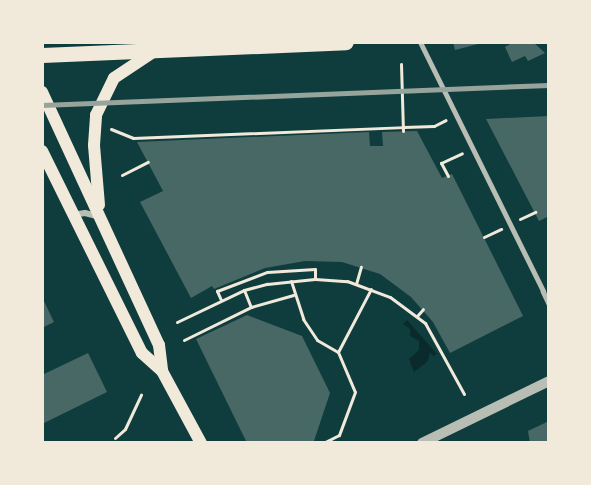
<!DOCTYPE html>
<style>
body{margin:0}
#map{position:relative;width:591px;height:485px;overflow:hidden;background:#0f3d3e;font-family:Karla,sans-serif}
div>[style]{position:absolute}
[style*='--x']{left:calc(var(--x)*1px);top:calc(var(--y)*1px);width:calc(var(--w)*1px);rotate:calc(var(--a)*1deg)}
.water>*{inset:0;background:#0a2a2b}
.building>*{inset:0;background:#486865}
.path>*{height:3px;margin:-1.5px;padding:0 1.5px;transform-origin:1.5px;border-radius:1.5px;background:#f1e9da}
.service>*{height:4.5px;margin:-2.25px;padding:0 2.25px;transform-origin:2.25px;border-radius:2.25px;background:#b8beb3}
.pedestrian>*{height:5px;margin:-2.5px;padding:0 2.5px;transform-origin:2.5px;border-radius:2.5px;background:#b8beb3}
.minor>*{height:6px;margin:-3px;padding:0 3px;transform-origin:3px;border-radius:3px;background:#b8beb3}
.tertiary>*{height:10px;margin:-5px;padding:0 5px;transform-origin:5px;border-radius:5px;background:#b8beb3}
.secondary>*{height:12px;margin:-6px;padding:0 6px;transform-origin:6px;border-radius:6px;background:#f1e9da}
.primary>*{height:15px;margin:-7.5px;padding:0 7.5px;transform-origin:7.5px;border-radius:7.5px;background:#f1e9da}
.rail>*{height:4.5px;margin:-2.25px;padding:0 2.25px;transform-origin:2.25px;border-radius:2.25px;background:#97a49c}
span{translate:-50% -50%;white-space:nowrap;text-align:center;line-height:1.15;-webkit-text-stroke:6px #f1e9da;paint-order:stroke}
.frame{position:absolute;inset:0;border:44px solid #f1e9da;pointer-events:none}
</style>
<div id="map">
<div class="water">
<div style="clip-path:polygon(407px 320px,437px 354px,433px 356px,430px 352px,428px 361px,414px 372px,409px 359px,419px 350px,419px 341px,410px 336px,410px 329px,403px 324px)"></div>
</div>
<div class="building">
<div style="clip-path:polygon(453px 42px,482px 42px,482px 43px,455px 50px)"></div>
<div style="clip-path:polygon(514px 42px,533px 42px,545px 53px,528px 61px,525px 56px,512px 62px,505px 47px)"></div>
<div style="clip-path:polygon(549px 116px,549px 223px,547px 217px,539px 221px,486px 119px)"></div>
<div style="clip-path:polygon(417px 131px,442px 178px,452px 174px,523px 316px,450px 353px,433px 322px,411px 297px,380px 274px,342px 262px,305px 261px,265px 268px,214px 289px,212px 286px,191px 298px,140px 202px,163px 191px,137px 142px,369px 132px,370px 146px,383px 146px,382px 132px)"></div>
<div style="clip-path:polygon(42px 297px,54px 322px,42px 328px)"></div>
<div style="clip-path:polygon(247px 315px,302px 336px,330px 393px,314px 441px,247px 443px,196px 339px)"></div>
<div style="clip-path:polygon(88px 353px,107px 392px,42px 424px,42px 375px)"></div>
<div style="clip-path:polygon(549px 421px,549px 443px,530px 443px,528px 431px)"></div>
</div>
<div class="path">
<div style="--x:401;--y:64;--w:67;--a:88.3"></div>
<div style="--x:111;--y:129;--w:24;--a:22"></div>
<div style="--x:133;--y:138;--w:271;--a:-2.3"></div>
<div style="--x:404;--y:127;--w:30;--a:-2"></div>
<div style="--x:434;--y:126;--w:13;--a:-27"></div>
<div style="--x:122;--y:175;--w:29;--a:-27"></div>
<div style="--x:448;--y:176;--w:15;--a:-118"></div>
<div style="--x:441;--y:163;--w:23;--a:-25"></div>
<div style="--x:520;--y:219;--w:17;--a:-25"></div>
<div style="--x:484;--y:237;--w:19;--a:-25"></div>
<div style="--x:291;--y:281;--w:40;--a:72"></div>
<div style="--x:303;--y:319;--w:25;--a:56"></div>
<div style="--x:317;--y:340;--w:24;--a:30"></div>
<div style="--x:338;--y:352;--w:43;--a:67"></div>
<div style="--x:355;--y:392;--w:46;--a:110.4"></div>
<div style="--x:339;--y:435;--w:18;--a:153"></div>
<div style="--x:356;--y:284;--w:18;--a:-74"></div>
<div style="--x:244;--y:290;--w:18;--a:68"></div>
<div style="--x:221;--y:300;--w:10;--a:-114"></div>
<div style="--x:217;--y:291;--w:53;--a:-20.8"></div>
<div style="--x:267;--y:272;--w:48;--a:-3.6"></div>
<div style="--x:315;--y:269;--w:10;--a:90"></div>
<div style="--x:417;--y:316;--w:9;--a:-49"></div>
<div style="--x:177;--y:322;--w:74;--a:-25.5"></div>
<div style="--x:244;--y:290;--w:24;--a:-15"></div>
<div style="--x:267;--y:284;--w:48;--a:-5.9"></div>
<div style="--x:315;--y:279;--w:32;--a:4"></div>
<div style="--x:347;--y:281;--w:46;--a:20.4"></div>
<div style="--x:390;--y:297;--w:44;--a:36.6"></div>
<div style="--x:425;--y:323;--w:81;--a:61.2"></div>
<div style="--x:184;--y:340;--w:75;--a:-26.2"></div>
<div style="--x:251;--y:307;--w:44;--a:-15.9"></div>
<div style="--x:338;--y:352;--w:71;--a:-62.4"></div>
<div style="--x:115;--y:438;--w:13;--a:-42"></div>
<div style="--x:125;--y:429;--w:38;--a:-65"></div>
</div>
<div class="service">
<div style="--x:543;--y:291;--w:14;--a:65"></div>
</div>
<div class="pedestrian">
<div style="--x:420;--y:42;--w:278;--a:63.7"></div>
</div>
<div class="minor">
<div style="--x:72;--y:215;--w:13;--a:-9"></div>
<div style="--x:85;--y:213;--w:16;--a:15"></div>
</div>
<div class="tertiary">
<div style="--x:422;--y:443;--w:141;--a:-26"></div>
</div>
<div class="secondary">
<div style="--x:42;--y:92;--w:279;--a:65.2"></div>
<div style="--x:159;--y:345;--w:26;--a:83"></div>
<div style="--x:162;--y:371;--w:82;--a:61.6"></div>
<div style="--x:42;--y:151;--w:225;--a:63.7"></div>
<div style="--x:142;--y:353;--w:27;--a:42"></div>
<div style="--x:99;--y:205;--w:60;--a:-94.8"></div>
<div style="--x:94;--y:145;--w:30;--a:-86"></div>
<div style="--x:96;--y:115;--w:41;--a:-64.1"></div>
<div style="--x:114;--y:78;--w:47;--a:-33.7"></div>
</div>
<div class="primary">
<div style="--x:42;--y:55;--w:304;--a:-2.4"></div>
</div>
<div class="rail">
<div style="--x:42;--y:105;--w:507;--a:-2.26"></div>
</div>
<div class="frame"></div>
</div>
